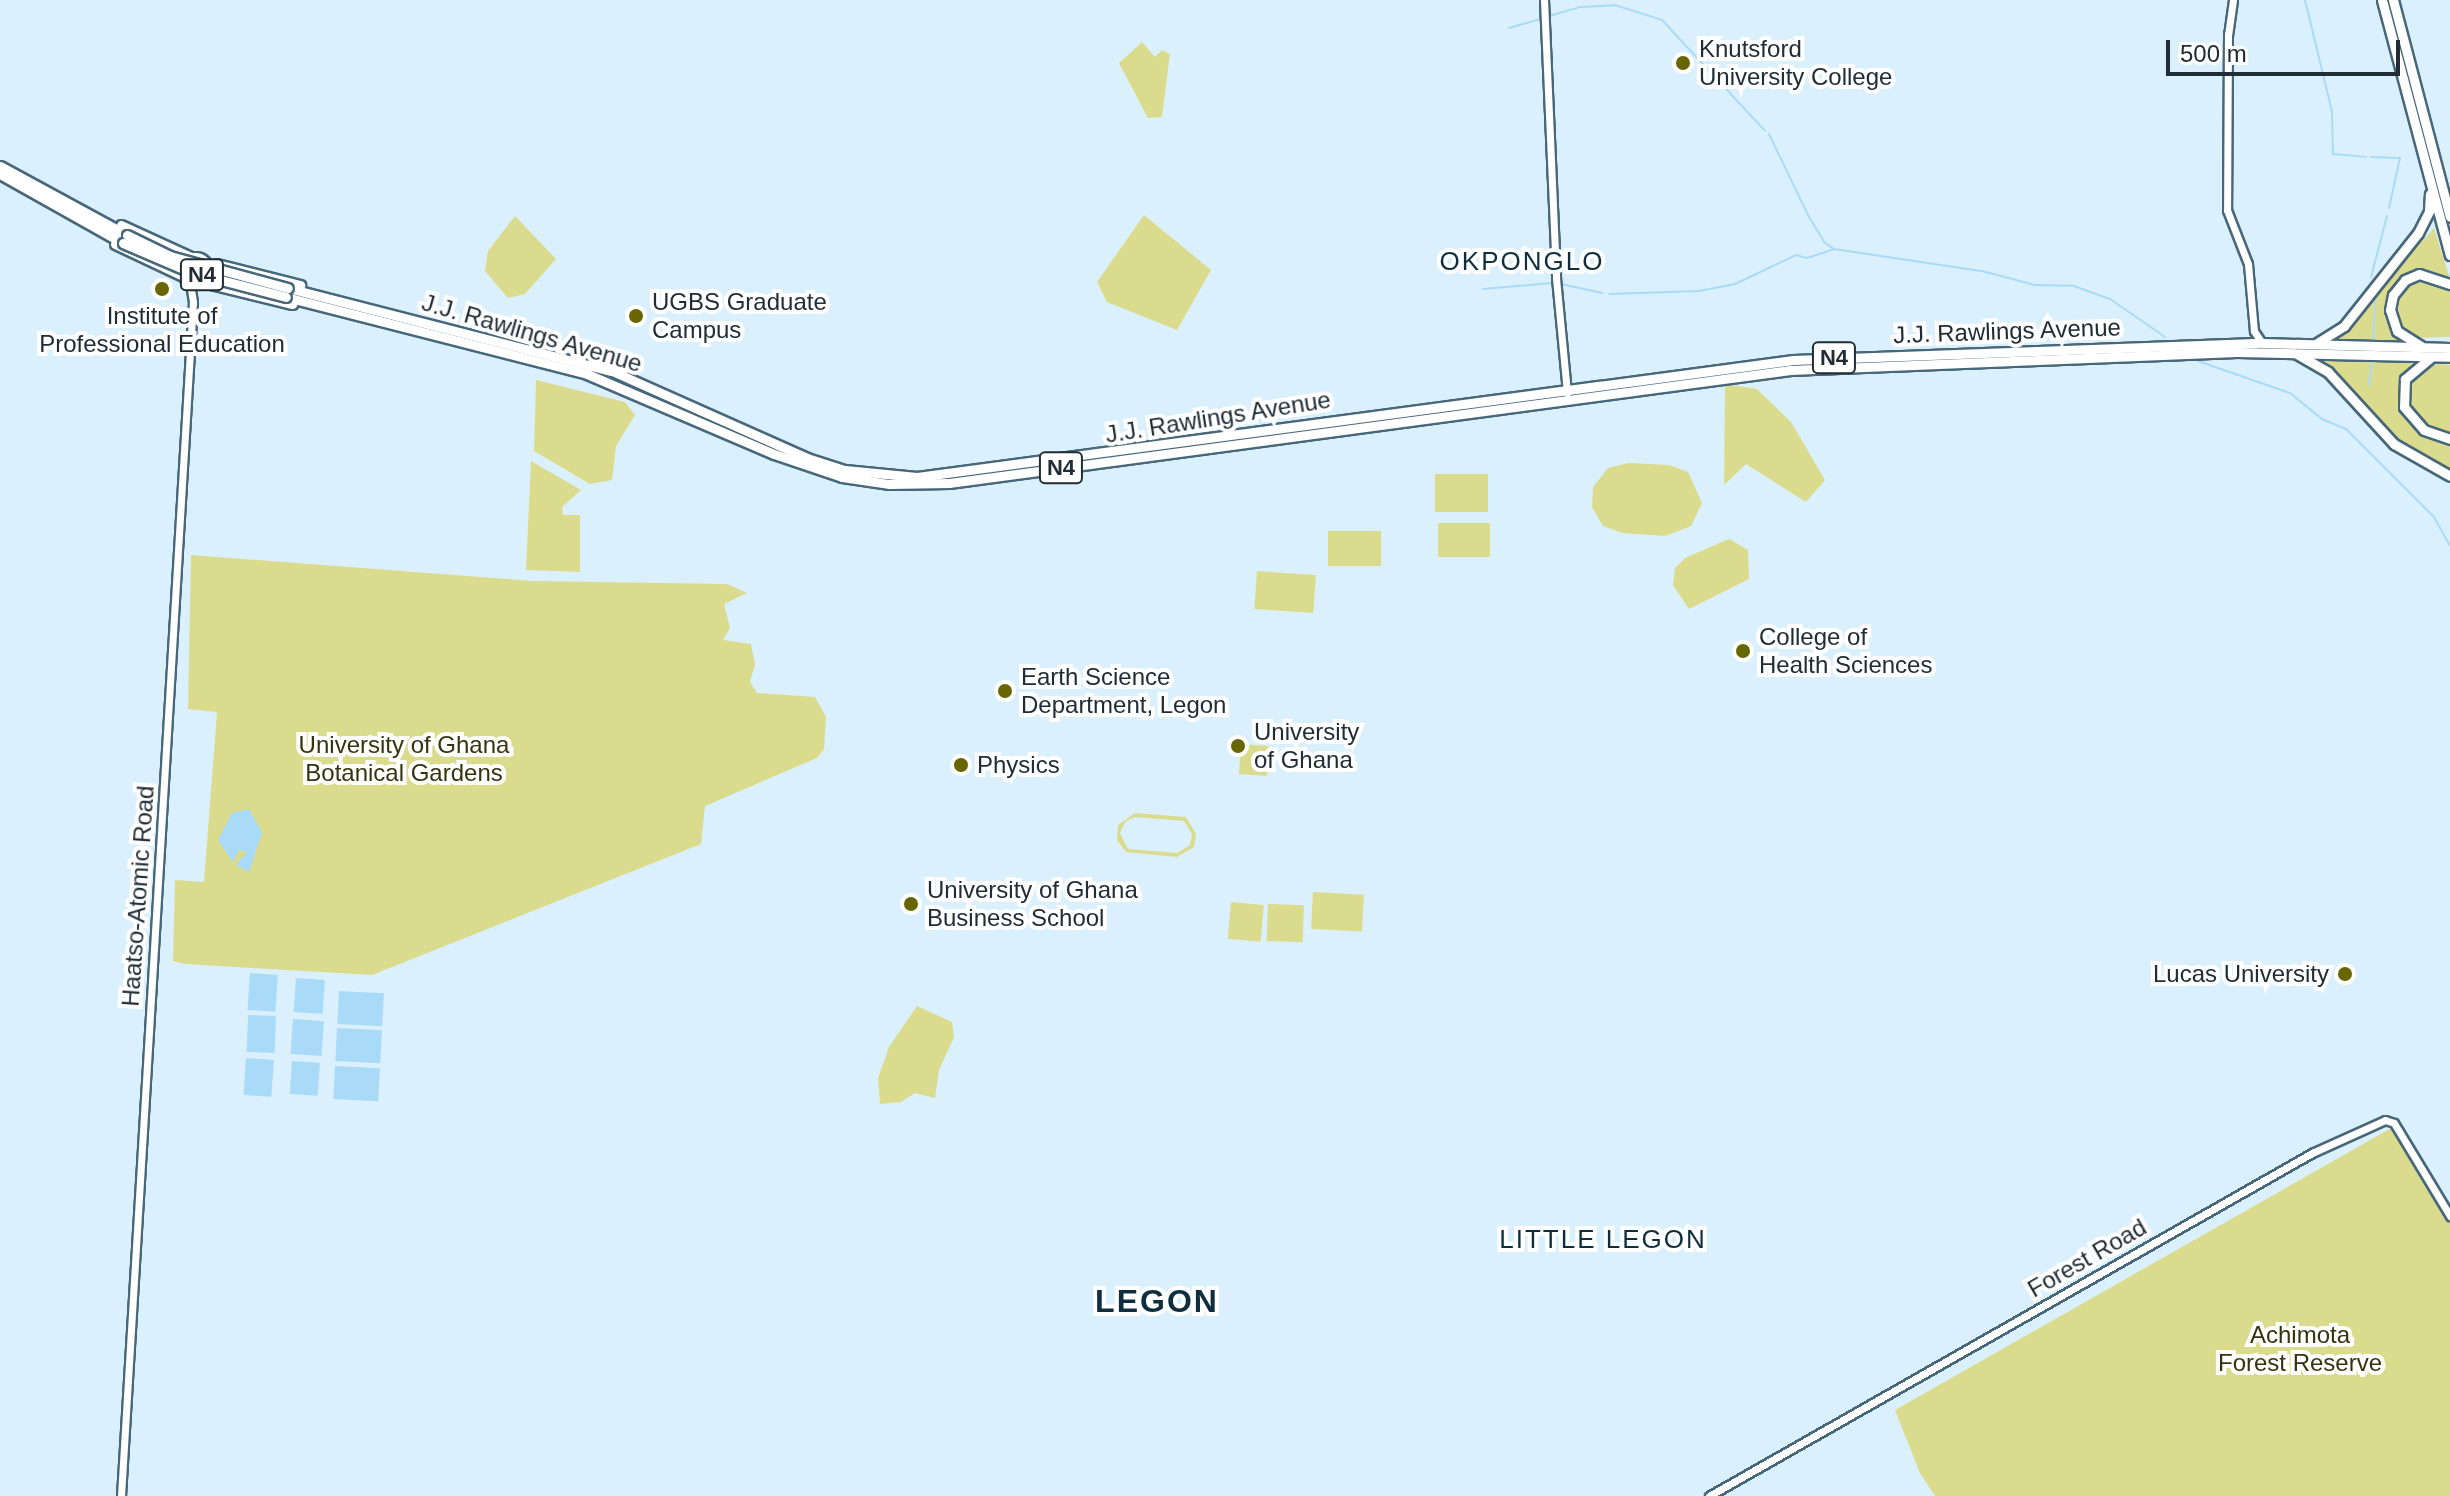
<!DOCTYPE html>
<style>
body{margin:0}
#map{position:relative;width:2450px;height:1496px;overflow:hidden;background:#dbf0fd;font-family:Arial,sans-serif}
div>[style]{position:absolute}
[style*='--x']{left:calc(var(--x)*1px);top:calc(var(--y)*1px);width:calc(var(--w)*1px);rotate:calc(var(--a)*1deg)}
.green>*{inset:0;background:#dbdb8d;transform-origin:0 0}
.water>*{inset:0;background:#a9dbf9;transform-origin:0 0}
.stream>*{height:2px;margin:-1px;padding:0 1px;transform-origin:1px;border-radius:1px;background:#a9dbf9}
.roads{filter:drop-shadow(2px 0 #47677a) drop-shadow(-2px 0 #47677a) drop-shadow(0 2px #47677a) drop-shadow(0 -2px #47677a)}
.major>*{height:7px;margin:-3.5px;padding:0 3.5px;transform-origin:3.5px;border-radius:3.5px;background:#fff}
.major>.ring{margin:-3.5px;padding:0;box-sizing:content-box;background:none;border:7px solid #fff;border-radius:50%}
.highway>*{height:9px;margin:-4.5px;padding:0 4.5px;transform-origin:4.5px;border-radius:4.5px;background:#fff}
.bridges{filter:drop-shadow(2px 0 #47677a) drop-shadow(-2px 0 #47677a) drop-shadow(0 2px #47677a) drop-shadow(0 -2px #47677a)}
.highway-bridge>*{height:9px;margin:-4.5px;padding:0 4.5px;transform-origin:4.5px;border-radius:4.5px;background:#fff}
.dots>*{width:22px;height:22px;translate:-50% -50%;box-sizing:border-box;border:4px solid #fff;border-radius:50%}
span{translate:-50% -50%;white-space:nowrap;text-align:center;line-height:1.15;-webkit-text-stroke:8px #fff;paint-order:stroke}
.shield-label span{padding:2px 6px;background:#fff;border:2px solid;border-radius:6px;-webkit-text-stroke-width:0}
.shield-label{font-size:22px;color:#202d36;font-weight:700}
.poi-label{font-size:24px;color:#202d36}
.left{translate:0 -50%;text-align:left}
.right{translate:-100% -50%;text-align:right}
.street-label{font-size:24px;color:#202d36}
.park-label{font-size:24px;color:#34340e}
.neighbourhood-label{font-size:26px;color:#0e2e3f;letter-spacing:2px}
.district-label{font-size:32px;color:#0e2e3f;font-weight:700;letter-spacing:2px}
.scale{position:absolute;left:2166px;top:40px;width:234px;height:36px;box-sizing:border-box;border:4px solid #202d36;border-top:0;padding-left:10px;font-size:24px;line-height:28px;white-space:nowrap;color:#202d36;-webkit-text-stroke:6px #fff;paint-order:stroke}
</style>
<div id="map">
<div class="green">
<div style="clip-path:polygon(1142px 42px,1155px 57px,1162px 50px,1170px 54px,1162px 117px,1148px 118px,1119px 63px)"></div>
<div style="clip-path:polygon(1144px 215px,1211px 270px,1177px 330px,1107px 302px,1097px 282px)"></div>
<div style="clip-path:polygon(515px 216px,556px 259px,525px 294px,508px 298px,485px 271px,488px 251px)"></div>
<div style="clip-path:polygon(2434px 228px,2450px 279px,2422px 270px,2393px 288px,2387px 314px,2404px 343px,2334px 340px)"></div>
<div style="clip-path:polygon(2418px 278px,2450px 290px,2450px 337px,2411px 338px,2395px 320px,2396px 296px)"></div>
<div style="clip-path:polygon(2315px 356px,2414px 360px,2402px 380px,2400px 406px,2416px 428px,2450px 442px,2450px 471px,2390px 437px)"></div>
<div style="clip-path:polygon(2437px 364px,2450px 365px,2450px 433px,2426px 427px,2407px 404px,2409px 383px,2418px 371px)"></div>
<div style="clip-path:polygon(536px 380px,625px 402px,635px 415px,616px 446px,612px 480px,590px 484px,534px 451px)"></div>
<div style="clip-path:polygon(1725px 384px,1757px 389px,1791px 422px,1825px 480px,1806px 502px,1746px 464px,1724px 485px)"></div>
<div style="clip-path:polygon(531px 461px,581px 490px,562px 507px,563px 515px,580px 515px,580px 572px,526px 570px)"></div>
<div style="clip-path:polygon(1628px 463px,1669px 465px,1688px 472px,1702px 503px,1691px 526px,1665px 536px,1623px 533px,1603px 526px,1592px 507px,1593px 487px,1608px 468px)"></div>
<div style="left:1435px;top:474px;width:53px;height:38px"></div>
<div style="left:1438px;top:523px;width:52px;height:34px"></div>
<div style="left:1328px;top:531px;width:53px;height:35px"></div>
<div style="clip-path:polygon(1729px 539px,1748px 550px,1749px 579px,1689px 609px,1673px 585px,1675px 568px,1685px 558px)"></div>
<div style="clip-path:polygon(191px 555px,533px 581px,727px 584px,747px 593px,724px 604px,730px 628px,723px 640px,751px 644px,755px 664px,750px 682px,757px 693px,815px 697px,826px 717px,824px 749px,817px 758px,705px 806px,701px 844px,372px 975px,185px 964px,173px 961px,175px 880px,204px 882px,217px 712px,188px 709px)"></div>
<div style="left:1257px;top:571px;width:59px;height:38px;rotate:4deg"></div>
<div style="left:1241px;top:744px;width:28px;height:30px;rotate:4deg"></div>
<div style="clip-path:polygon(evenodd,1135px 813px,1186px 817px,1196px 834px,1194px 847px,1177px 857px,1126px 852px,1117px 840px,1118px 825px,1135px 813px,1135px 817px,1184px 821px,1192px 834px,1190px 845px,1177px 853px,1128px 849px,1120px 833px,1125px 822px,1135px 817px)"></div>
<div style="left:1313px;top:892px;width:51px;height:37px;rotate:3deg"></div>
<div style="left:1231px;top:902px;width:33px;height:37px;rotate:5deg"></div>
<div style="left:1268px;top:904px;width:36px;height:37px;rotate:2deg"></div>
<div style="clip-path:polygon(917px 1006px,952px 1022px,954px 1037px,939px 1070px,935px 1098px,915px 1093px,901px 1102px,880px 1104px,878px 1078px,889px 1047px)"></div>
<div style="clip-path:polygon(2393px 1127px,2450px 1223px,2450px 1496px,1935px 1496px,1920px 1473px,1895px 1410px)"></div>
</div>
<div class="water">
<div style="clip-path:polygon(249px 809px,262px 832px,249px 872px,236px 865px,247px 852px,239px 850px,233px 862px,218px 840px,232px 813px)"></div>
<div style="left:250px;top:973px;width:28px;height:37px;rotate:4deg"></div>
<div style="left:296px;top:978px;width:29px;height:34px;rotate:4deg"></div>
<div style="left:339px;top:991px;width:45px;height:33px;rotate:3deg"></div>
<div style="left:248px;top:1015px;width:28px;height:37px;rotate:2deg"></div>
<div style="left:293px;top:1019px;width:31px;height:35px;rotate:4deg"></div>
<div style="left:337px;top:1028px;width:45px;height:33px;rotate:3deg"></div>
<div style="left:246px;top:1058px;width:28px;height:37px;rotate:4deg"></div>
<div style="left:292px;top:1061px;width:28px;height:33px;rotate:4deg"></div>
<div style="left:335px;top:1066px;width:45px;height:33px;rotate:3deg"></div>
</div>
<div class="stream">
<div style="--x:2305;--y:0;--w:115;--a:76.4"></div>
<div style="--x:2332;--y:112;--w:42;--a:88.6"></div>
<div style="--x:2333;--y:154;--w:33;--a:5"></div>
<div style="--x:1549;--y:16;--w:33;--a:-16"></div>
<div style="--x:1581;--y:7;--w:34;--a:-3"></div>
<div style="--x:1615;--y:5;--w:49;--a:17.7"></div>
<div style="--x:1662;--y:20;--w:151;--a:47.1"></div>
<div style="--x:1509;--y:28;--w:35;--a:-16"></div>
<div style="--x:1769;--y:134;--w:90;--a:64.3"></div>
<div style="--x:1808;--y:215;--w:31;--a:59"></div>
<div style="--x:1824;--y:242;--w:12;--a:35"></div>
<div style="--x:2371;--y:157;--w:29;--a:2"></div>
<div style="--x:2400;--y:158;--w:51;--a:102.4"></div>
<div style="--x:2371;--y:277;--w:63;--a:-75.3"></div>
<div style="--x:1561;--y:284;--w:42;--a:12.4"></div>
<div style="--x:1483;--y:289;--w:70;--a:-4.9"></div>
<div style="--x:1609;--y:294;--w:90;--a:-1.9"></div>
<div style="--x:1699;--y:291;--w:37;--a:-11"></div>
<div style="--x:1735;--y:284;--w:68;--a:-25.4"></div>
<div style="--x:1796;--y:255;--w:11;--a:15"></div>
<div style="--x:1807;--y:258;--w:28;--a:-18"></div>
<div style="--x:1834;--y:249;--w:150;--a:8.5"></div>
<div style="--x:1982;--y:271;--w:55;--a:14.8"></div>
<div style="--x:2035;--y:285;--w:39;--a:1"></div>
<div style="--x:2074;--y:286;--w:38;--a:20"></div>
<div style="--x:2110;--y:299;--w:67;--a:34.6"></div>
<div style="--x:2373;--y:340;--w:46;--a:-86.3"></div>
<div style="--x:2198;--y:361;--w:97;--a:19.2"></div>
<div style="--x:2290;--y:393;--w:41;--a:39.1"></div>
<div style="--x:2322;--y:419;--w:26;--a:23"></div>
<div style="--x:2346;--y:429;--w:124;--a:45"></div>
<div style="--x:2434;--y:517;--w:33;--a:61"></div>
<div style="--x:2369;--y:385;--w:25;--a:-83"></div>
</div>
<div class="roads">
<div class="major">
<div style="--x:1544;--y:0;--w:278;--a:87.5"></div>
<div style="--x:1556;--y:278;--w:115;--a:84.5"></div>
<div style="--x:2233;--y:0;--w:34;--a:98"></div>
<div style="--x:2228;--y:34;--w:176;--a:90.3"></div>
<div style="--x:2227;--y:210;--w:58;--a:68.7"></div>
<div style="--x:2248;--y:264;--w:67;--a:84.9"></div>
<div style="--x:2254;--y:331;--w:14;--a:56"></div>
<div class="ring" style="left:181px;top:256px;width:21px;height:21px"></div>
<div style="--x:121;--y:1496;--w:1196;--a:-86.55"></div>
<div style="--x:193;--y:302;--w:19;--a:-99"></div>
<div style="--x:1709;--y:1496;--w:694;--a:-29.63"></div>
<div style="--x:2312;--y:1153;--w:80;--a:-24.3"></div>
<div style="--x:2385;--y:1120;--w:9;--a:18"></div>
<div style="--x:2394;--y:1123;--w:109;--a:58.9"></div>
</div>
<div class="highway">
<div style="--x:2382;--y:0;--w:264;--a:75.1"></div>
<div style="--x:2393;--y:0;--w:224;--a:75.3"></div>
<div style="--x:0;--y:166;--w:145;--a:28.5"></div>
<div style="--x:0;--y:174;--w:141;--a:29.3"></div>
<div style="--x:121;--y:225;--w:77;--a:24.6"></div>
<div style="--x:115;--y:244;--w:75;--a:25.2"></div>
<div style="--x:217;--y:264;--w:86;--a:14.2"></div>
<div style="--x:202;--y:282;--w:93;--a:13.7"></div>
<div style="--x:288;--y:288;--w:334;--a:14.4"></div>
<div style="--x:612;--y:371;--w:214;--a:24"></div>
<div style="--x:807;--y:458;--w:40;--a:18"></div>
<div style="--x:845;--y:470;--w:72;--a:5.6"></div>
<div style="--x:917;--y:477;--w:884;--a:-7.61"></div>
<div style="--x:1793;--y:360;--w:469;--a:-2.1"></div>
<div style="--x:2262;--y:343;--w:188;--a:1.5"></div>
<div style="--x:286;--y:297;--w:311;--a:14.3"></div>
<div style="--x:587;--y:374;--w:203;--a:23.2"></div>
<div style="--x:774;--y:454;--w:72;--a:18.7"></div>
<div style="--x:842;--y:477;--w:48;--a:8.5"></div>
<div style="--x:889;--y:484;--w:60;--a:-1"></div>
<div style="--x:949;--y:483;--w:849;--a:-7.65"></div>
<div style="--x:1790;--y:370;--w:447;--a:-2.3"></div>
<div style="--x:2237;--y:352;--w:213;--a:1.3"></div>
<div style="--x:2317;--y:343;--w:32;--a:-32"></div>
<div style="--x:2344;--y:326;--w:119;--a:-51.5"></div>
<div style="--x:2418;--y:233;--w:25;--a:-63"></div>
<div style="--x:2429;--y:211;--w:17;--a:-87"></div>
<div style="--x:2421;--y:346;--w:28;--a:-148"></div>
<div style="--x:2397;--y:331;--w:22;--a:-108"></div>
<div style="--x:2390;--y:310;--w:15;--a:-79"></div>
<div style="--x:2393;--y:295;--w:19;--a:-51"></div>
<div style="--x:2405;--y:280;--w:15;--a:-23"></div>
<div style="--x:2419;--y:274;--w:33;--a:18"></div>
<div style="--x:2297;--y:354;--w:36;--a:30"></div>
<div style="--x:2328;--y:372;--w:98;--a:47.5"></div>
<div style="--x:2394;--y:444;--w:64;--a:29.7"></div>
<div style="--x:2430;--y:358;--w:33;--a:140"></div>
<div style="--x:2405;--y:379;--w:28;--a:92"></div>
<div style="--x:2404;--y:407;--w:30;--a:49"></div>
<div style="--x:2424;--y:430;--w:28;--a:19"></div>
</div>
</div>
<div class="bridges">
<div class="highway-bridge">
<div style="--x:127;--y:235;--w:48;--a:26"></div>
<div style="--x:170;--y:256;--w:122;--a:15.2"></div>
<div style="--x:123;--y:243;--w:73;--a:23.4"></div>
<div style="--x:190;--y:272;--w:99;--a:14.6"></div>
</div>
</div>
<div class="dots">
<div style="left:1683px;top:63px;background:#686600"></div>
<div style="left:162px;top:289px;background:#686600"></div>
<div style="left:636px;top:316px;background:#686600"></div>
<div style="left:1743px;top:651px;background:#686600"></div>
<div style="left:1005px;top:691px;background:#686600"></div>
<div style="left:1238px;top:746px;background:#686600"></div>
<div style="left:961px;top:765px;background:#686600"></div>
<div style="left:911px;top:904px;background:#686600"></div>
<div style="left:2345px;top:974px;background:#686600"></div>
</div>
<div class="shield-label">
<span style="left:202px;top:275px">N4</span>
<span style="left:1834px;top:358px">N4</span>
<span style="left:1061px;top:468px">N4</span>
</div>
<div class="poi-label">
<span class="left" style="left:1699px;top:63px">Knutsford<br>University College</span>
<span class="left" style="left:652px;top:316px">UGBS Graduate<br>Campus</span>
<span style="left:162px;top:330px">Institute of<br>Professional Education</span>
<span class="left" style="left:1759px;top:651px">College of<br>Health Sciences</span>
<span class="left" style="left:1021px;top:691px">Earth Science<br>Department, Legon</span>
<span class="left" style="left:1254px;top:746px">University<br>of Ghana</span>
<span class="left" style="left:977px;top:765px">Physics</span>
<span class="left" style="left:927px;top:904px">University of Ghana<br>Business School</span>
<span class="right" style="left:2329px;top:974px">Lucas University</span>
</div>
<div class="street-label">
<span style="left:2007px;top:331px;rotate:-2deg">J.J. Rawlings Avenue</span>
<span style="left:532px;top:333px;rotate:16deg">J.J. Rawlings Avenue</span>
<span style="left:1218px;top:417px;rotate:-9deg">J.J. Rawlings Avenue</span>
<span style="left:138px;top:896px;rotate:-86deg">Haatso-Atomic Road</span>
<span style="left:2087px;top:1258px;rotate:-30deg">Forest Road</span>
</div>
<div class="park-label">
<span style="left:404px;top:759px">University of Ghana<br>Botanical Gardens</span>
<span style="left:2300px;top:1349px">Achimota<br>Forest Reserve</span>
</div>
<div class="neighbourhood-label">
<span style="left:1522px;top:262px">OKPONGLO</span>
<span style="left:1603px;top:1240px">LITTLE LEGON</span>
</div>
<div class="district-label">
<span style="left:1157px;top:1301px">LEGON</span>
</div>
<div class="scale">500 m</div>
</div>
